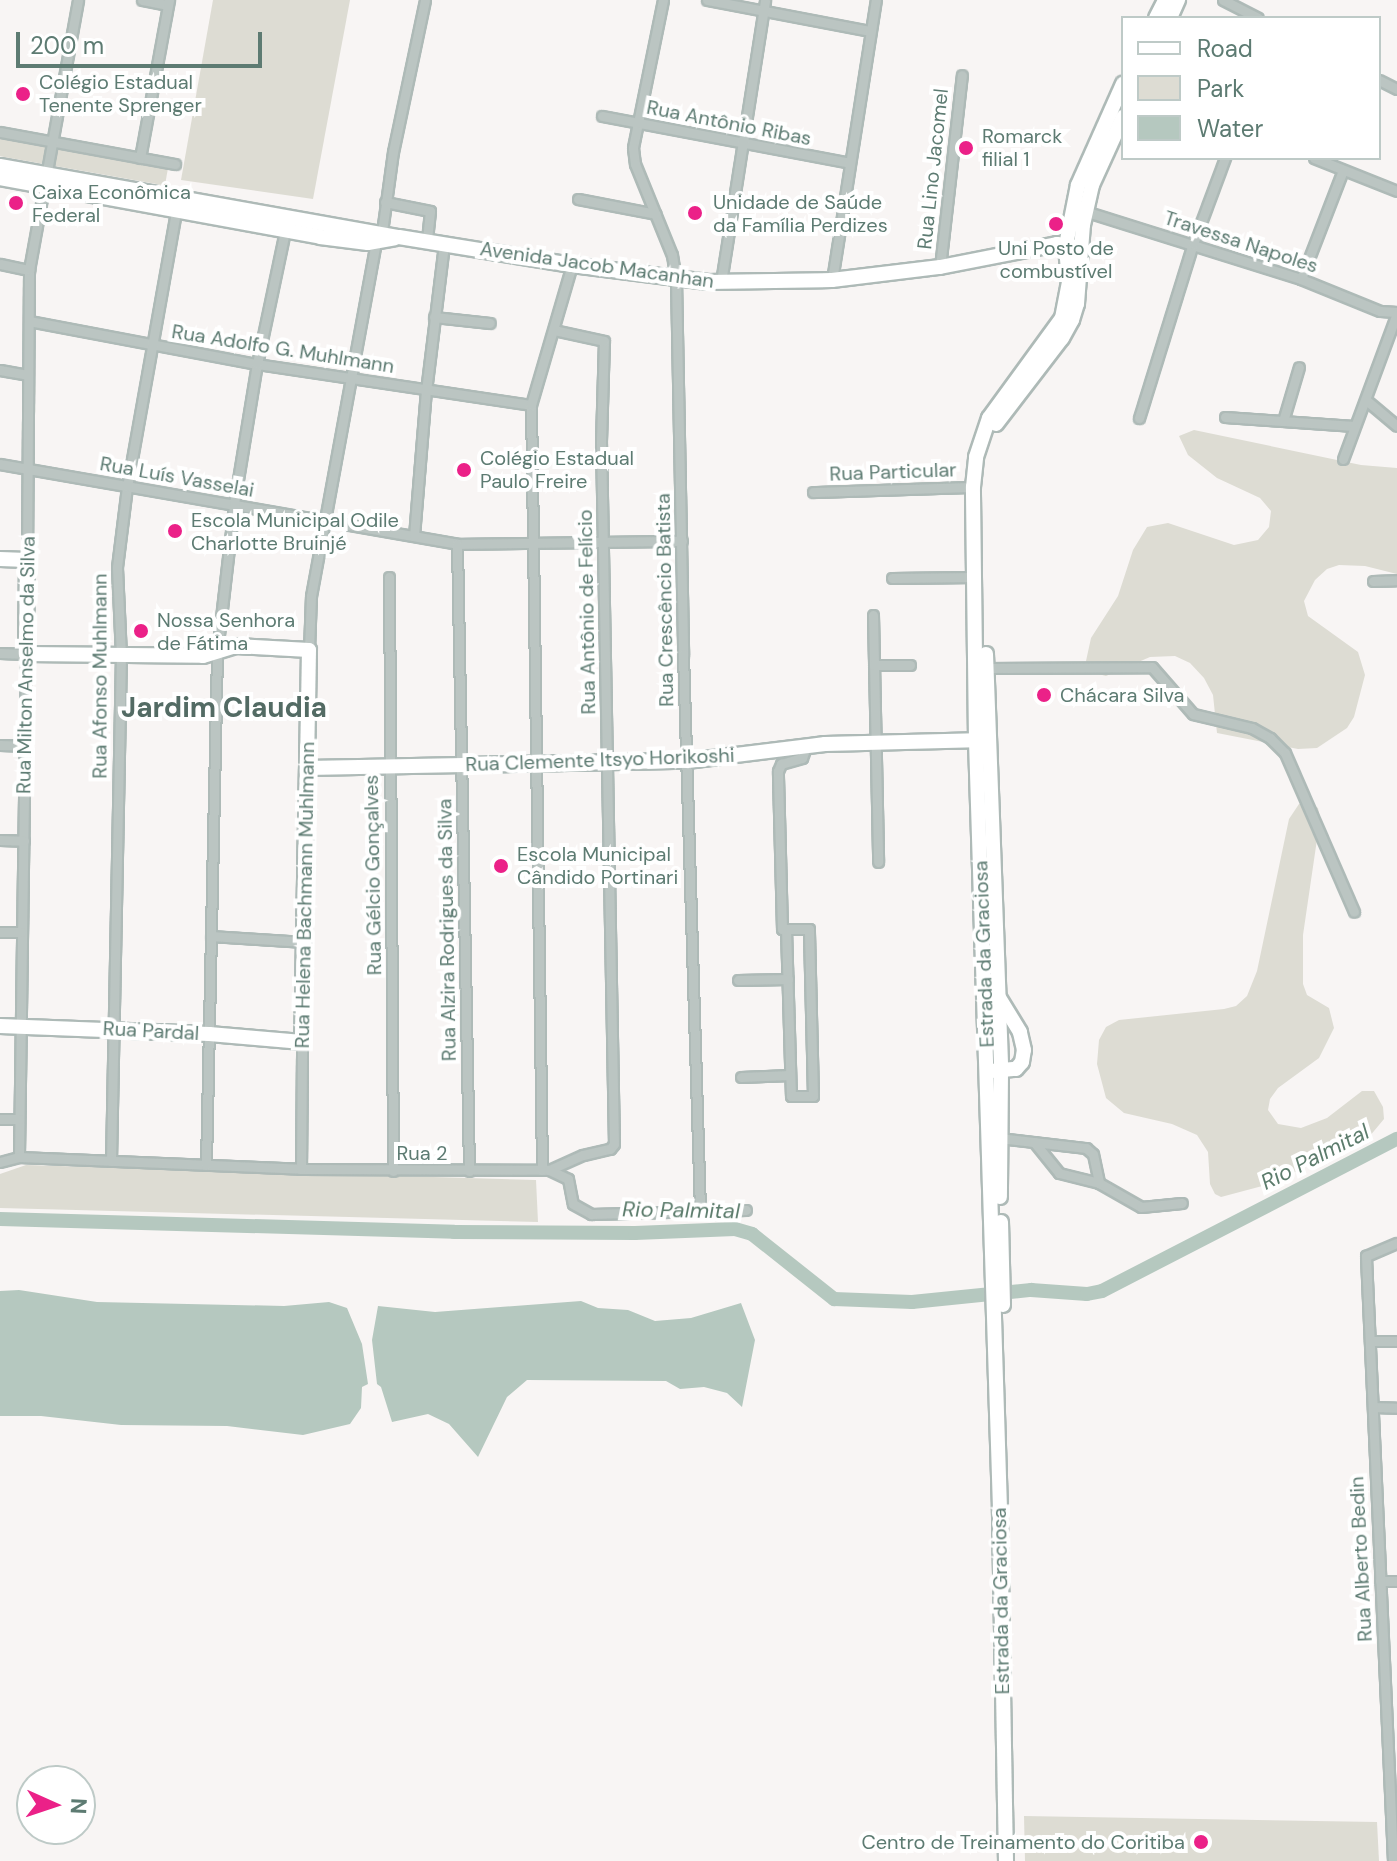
<!DOCTYPE html>
<meta charset="utf-8">
<style>
body{margin:0}
#map{position:relative;width:1397px;height:1861px;overflow:hidden;background:#f8f5f4;font-family:"DM Sans",sans-serif}
div>[style]{position:absolute}
[style*='--x']{left:calc(var(--x)*1px);top:calc(var(--y)*1px);width:calc(var(--w)*1px);rotate:calc(var(--a)*1deg)}
.green>*{inset:0;background:#dddcd3;transform-origin:0 0}
.water>*{inset:0;background:#b5c8bf}
.river>*{height:14px;margin:-7px;padding:0 7px;transform-origin:7px;border-radius:7px;background:#b5c8bf}
.roads{filter:drop-shadow(2px 0 #aebab7) drop-shadow(-2px 0 #aebab7) drop-shadow(0 2px #aebab7) drop-shadow(0 -2px #aebab7)}
.street>*{height:9px;margin:-4.5px;padding:0 4.5px;transform-origin:4.5px;border-radius:4.5px;background:#bbc5c2}
.secondary>*{height:14px;margin:-7px;padding:0 7px;transform-origin:7px;border-radius:7px;background:#fff}
.dots>*{width:22px;height:22px;translate:-50% -50%;box-sizing:border-box;border:4px solid #fff;border-radius:50%}
span{translate:-50% -50%;white-space:nowrap;text-align:center;line-height:1.15;-webkit-text-stroke:8px #fff;paint-order:stroke}
.poi-label{font-size:20px;color:#5d7b72}
.left{translate:0 -50%;text-align:left}
.right{translate:-100% -50%;text-align:right}
.street-label{font-size:20px;color:#5d7b72}
.water-label{font-size:22px;color:#5c7c6c;font-style:italic}
.district-label{font-size:28px;color:#536b64;font-weight:700}
.legend{position:absolute;left:1121px;top:16px;width:260px;height:144px;box-sizing:border-box;background:#fff;border:2px solid #becac7;margin:0;padding:10px 14px;list-style:none;font-size:24px;color:#5d7b72}
.legend li{display:flex;align-items:center;gap:16px;height:40px}
.legend b{width:40px;border:2px solid #becac7}
.north{position:absolute;left:16px;top:1765px;width:80px;height:80px;box-sizing:border-box;background:#fff;border:2px solid #becac7;border-radius:50%;rotate:93deg;font-size:22px;font-weight:700;line-height:32px;text-align:center;color:#5d7b72}
.north::after{content:'';display:block;margin:auto;width:28px;height:36px;background:#eb2188;clip-path:polygon(50% 0,100% 100%,50% 72%,0 100%)}
.scale{position:absolute;left:16px;top:32px;width:246px;height:36px;box-sizing:border-box;border:4px solid #5d7b72;border-top:0;padding-left:10px;font-size:24px;line-height:28px;white-space:nowrap;color:#5d7b72;-webkit-text-stroke:6px #fff;paint-order:stroke}
</style>
<div id="map">
<div class="green">
<div style="clip-path:polygon(213px 0,350px 0,313px 199px,181px 180px)"></div>
<div style="left:0;top:136px;width:171px;height:20px;rotate:10deg"></div>
<div style="clip-path:polygon(1194px 430px,1361px 465px,1397px 468px,1397px 574px,1365px 566px,1339px 565px,1327px 569px,1315px 580px,1304px 601px,1308px 616px,1358px 652px,1365px 675px,1354px 717px,1347px 728px,1317px 748px,1298px 749px,1217px 733px,1213px 695px,1204px 678px,1190px 663px,1175px 656px,1150px 657px,1106px 676px,1091px 672px,1086px 661px,1091px 638px,1118px 596px,1133px 550px,1147px 527px,1168px 523px,1234px 545px,1258px 540px,1269px 527px,1271px 511px,1260px 498px,1217px 478px,1188px 455px,1179px 436px)"></div>
<div style="clip-path:polygon(1308px 801px,1318px 808px,1320px 819px,1303px 935px,1303px 984px,1307px 995px,1329px 1008px,1334px 1028px,1319px 1058px,1278px 1088px,1270px 1099px,1268px 1110px,1278px 1124px,1301px 1128px,1327px 1118px,1362px 1091px,1374px 1091px,1383px 1107px,1384px 1119px,1369px 1137px,1351px 1147px,1266px 1185px,1221px 1197px,1215px 1194px,1210px 1184px,1208px 1152px,1197px 1135px,1172px 1124px,1124px 1113px,1106px 1098px,1097px 1064px,1099px 1040px,1106px 1027px,1119px 1020px,1224px 1009px,1236px 1006px,1247px 996px,1257px 971px,1289px 819px,1299px 804px)"></div>
<div style="clip-path:polygon(26px 1165px,536px 1180px,538px 1222px,0 1208px,0 1174px)"></div>
<div style="clip-path:polygon(1024px 1816px,1377px 1822px,1379px 1861px,1025px 1861px)"></div>
</div>
<div class="water">
<div style="clip-path:polygon(19px 1290px,97px 1302px,284px 1306px,329px 1302px,347px 1308px,362px 1344px,368px 1384px,362px 1387px,361px 1408px,350px 1424px,303px 1435px,227px 1426px,121px 1425px,41px 1416px,0 1416px,0 1291px)"></div>
<div style="clip-path:polygon(581px 1301px,598px 1308px,628px 1310px,655px 1321px,691px 1318px,741px 1303px,755px 1340px,742px 1407px,727px 1393px,704px 1387px,680px 1389px,666px 1381px,527px 1380px,507px 1397px,478px 1457px,449px 1424px,428px 1414px,392px 1422px,381px 1387px,377px 1384px,372px 1340px,378px 1306px,435px 1312px)"></div>
</div>
<div class="river">
<div style="--x:0;--y:1219;--w:454;--a:1.6"></div>
<div style="--x:454;--y:1232;--w:181;--a:0.3"></div>
<div style="--x:635;--y:1233;--w:100;--a:-2.3"></div>
<div style="--x:735;--y:1229;--w:18;--a:16"></div>
<div style="--x:752;--y:1234;--w:105;--a:38.4"></div>
<div style="--x:834;--y:1299;--w:78;--a:2.2"></div>
<div style="--x:912;--y:1302;--w:120;--a:-5.8"></div>
<div style="--x:1031;--y:1290;--w:56;--a:4.1"></div>
<div style="--x:1087;--y:1294;--w:15;--a:-11"></div>
<div style="--x:1102;--y:1291;--w:332;--a:-27.3"></div>
</div>
<div class="roads">
<div class="street">
<div style="--x:142;--y:0;--w:26;--a:11"></div>
<div style="--x:663;--y:0;--w:151;--a:101.5"></div>
<div style="--x:633;--y:148;--w:16;--a:83"></div>
<div style="--x:635;--y:164;--w:98;--a:67.9"></div>
<div style="--x:672;--y:255;--w:24;--a:81"></div>
<div style="--x:676;--y:279;--w:375;--a:88.9"></div>
<div style="--x:683;--y:654;--w:555;--a:88.25"></div>
<div style="--x:707;--y:0;--w:166;--a:10.8"></div>
<div style="--x:1223;--y:0;--w:39;--a:27"></div>
<div style="--x:1379;--y:80;--w:20;--a:27"></div>
<div style="--x:602;--y:116;--w:252;--a:10.7"></div>
<div style="--x:0;--y:132;--w:178;--a:10.4"></div>
<div style="--x:140;--y:158;--w:161;--a:-79.6"></div>
<div style="--x:1314;--y:158;--w:89;--a:21.7"></div>
<div style="--x:578;--y:199;--w:79;--a:10.9"></div>
<div style="--x:385;--y:202;--w:46;--a:11.3"></div>
<div style="--x:430;--y:211;--w:30;--a:96"></div>
<div style="--x:1081;--y:210;--w:231;--a:17.4"></div>
<div style="--x:1301;--y:279;--w:85;--a:22.1"></div>
<div style="--x:1380;--y:311;--w:17;--a:3"></div>
<div style="--x:382;--y:232;--w:81;--a:-82.2"></div>
<div style="--x:393;--y:152;--w:155;--a:-78.1"></div>
<div style="--x:0;--y:264;--w:30;--a:12"></div>
<div style="--x:940;--y:267;--w:193;--a:-83.5"></div>
<div style="--x:1301;--y:279;--w:117;--a:-68.9"></div>
<div style="--x:832;--y:280;--w:283;--a:-81.1"></div>
<div style="--x:721;--y:282;--w:285;--a:-81.1"></div>
<div style="--x:434;--y:317;--w:56;--a:6.1"></div>
<div style="--x:29;--y:321;--w:232;--a:10.7"></div>
<div style="--x:257;--y:364;--w:277;--a:8.5"></div>
<div style="--x:0;--y:370;--w:28;--a:10"></div>
<div style="--x:1366;--y:400;--w:40;--a:40"></div>
<div style="--x:1225;--y:417;--w:129;--a:4"></div>
<div style="--x:1139;--y:418;--w:182;--a:-72.8"></div>
<div style="--x:1193;--y:244;--w:92;--a:-69.6"></div>
<div style="--x:1283;--y:421;--w:56;--a:-73.5"></div>
<div style="--x:1343;--y:459;--w:156;--a:-69.7"></div>
<div style="--x:0;--y:464;--w:464;--a:9.9"></div>
<div style="--x:457;--y:544;--w:225;--a:-0.8"></div>
<div style="--x:813;--y:492;--w:160;--a:-1.8"></div>
<div style="--x:414;--y:536;--w:145;--a:-85.3"></div>
<div style="--x:426;--y:391;--w:148;--a:-83"></div>
<div style="--x:457;--y:544;--w:627;--a:88.9"></div>
<div style="--x:27;--y:560;--w:290;--a:-89.6"></div>
<div style="--x:29;--y:270;--w:274;--a:-79.7"></div>
<div style="--x:389;--y:577;--w:594;--a:89.61"></div>
<div style="--x:892;--y:578;--w:83;--a:-0.7"></div>
<div style="--x:1373;--y:581;--w:24;--a:-2"></div>
<div style="--x:873;--y:615;--w:247;--a:88.8"></div>
<div style="--x:309;--y:650;--w:54;--a:-87.9"></div>
<div style="--x:311;--y:596;--w:360;--a:-79.6"></div>
<div style="--x:0;--y:653;--w:26;--a:2"></div>
<div style="--x:26;--y:654;--w:503;--a:90.8"></div>
<div style="--x:874;--y:665;--w:36;--a:0"></div>
<div style="--x:987;--y:668;--w:165;--a:-0.3"></div>
<div style="--x:1152;--y:667;--w:62;--a:48.9"></div>
<div style="--x:1193;--y:714;--w:61;--a:13.3"></div>
<div style="--x:1252;--y:728;--w:21;--a:29"></div>
<div style="--x:1270;--y:738;--w:21;--a:45"></div>
<div style="--x:1285;--y:753;--w:173;--a:66.5"></div>
<div style="--x:0;--y:745;--w:24;--a:2"></div>
<div style="--x:0;--y:840;--w:24;--a:2"></div>
<div style="--x:786;--y:929;--w:167;--a:88.3"></div>
<div style="--x:791;--y:1096;--w:22;--a:0"></div>
<div style="--x:813;--y:1096;--w:167;--a:-91.4"></div>
<div style="--x:809;--y:929;--w:27;--a:180"></div>
<div style="--x:782;--y:929;--w:158;--a:-91.5"></div>
<div style="--x:778;--y:771;--w:8;--a:-67"></div>
<div style="--x:781;--y:764;--w:22;--a:-16"></div>
<div style="--x:802;--y:758;--w:12;--a:-70"></div>
<div style="--x:0;--y:932;--w:21;--a:0"></div>
<div style="--x:211;--y:936;--w:93;--a:3.7"></div>
<div style="--x:738;--y:980;--w:50;--a:-1.1"></div>
<div style="--x:741;--y:1077;--w:49;--a:-2.3"></div>
<div style="--x:0;--y:1119;--w:19;--a:0"></div>
<div style="--x:999;--y:1138;--w:88;--a:6.6"></div>
<div style="--x:1086;--y:1148;--w:9;--a:41"></div>
<div style="--x:1093;--y:1154;--w:30;--a:78"></div>
<div style="--x:1099;--y:1183;--w:48;--a:29.7"></div>
<div style="--x:1141;--y:1207;--w:41;--a:-5.6"></div>
<div style="--x:1034;--y:1142;--w:40;--a:51"></div>
<div style="--x:1059;--y:1173;--w:41;--a:14"></div>
<div style="--x:111;--y:1161;--w:505;--a:-88.87"></div>
<div style="--x:121;--y:656;--w:89;--a:-92.6"></div>
<div style="--x:117;--y:567;--w:81;--a:-82.9"></div>
<div style="--x:127;--y:487;--w:286;--a:-79.9"></div>
<div style="--x:0;--y:1162;--w:20;--a:-15"></div>
<div style="--x:19;--y:1157;--w:282;--a:2.4"></div>
<div style="--x:301;--y:1169;--w:248;--a:0.2"></div>
<div style="--x:549;--y:1170;--w:37;--a:-24"></div>
<div style="--x:583;--y:1155;--w:28;--a:-13"></div>
<div style="--x:610;--y:1149;--w:6;--a:-51"></div>
<div style="--x:614;--y:1144;--w:703;--a:-91.06"></div>
<div style="--x:601;--y:441;--w:100;--a:-88.3"></div>
<div style="--x:604;--y:341;--w:51;--a:-167.6"></div>
<div style="--x:206;--y:1165;--w:513;--a:-88.77"></div>
<div style="--x:217;--y:652;--w:149;--a:-83.4"></div>
<div style="--x:234;--y:504;--w:142;--a:-80.7"></div>
<div style="--x:257;--y:364;--w:136;--a:-78.1"></div>
<div style="--x:301;--y:1169;--w:127;--a:-89.5"></div>
<div style="--x:542;--y:1170;--w:765;--a:-90.82"></div>
<div style="--x:531;--y:405;--w:146;--a:-73.7"></div>
<div style="--x:549;--y:1170;--w:21;--a:25"></div>
<div style="--x:568;--y:1179;--w:25;--a:79"></div>
<div style="--x:573;--y:1204;--w:21;--a:29"></div>
<div style="--x:591;--y:1214;--w:155;--a:-1.5"></div>
<div style="--x:1370;--y:1341;--w:27;--a:0"></div>
<div style="--x:1373;--y:1407;--w:24;--a:2"></div>
<div style="--x:1380;--y:1581;--w:17;--a:0"></div>
<div style="--x:1393;--y:1861;--w:606;--a:-92.56"></div>
<div style="--x:1366;--y:1256;--w:34;--a:-23"></div>
</div>
<div class="secondary">
<div style="--x:1156;--y:18;--w:20;--a:-63"></div>
<div style="--x:1170;--y:18;--w:20;--a:-66"></div>
<div style="--x:0;--y:166;--w:405;--a:10.1"></div>
<div style="--x:399;--y:237;--w:175;--a:9.2"></div>
<div style="--x:572;--y:265;--w:137;--a:7.1"></div>
<div style="--x:708;--y:282;--w:124;--a:-0.9"></div>
<div style="--x:832;--y:280;--w:109;--a:-6.9"></div>
<div style="--x:940;--y:267;--w:119;--a:-11.1"></div>
<div style="--x:1057;--y:244;--w:19;--a:9"></div>
<div style="--x:0;--y:178;--w:325;--a:10.4"></div>
<div style="--x:320;--y:237;--w:48;--a:7.1"></div>
<div style="--x:368;--y:243;--w:27;--a:-10"></div>
<div style="--x:996;--y:424;--w:108;--a:-52.5"></div>
<div style="--x:1062;--y:338;--w:21;--a:-61"></div>
<div style="--x:1072;--y:320;--w:17;--a:-73"></div>
<div style="--x:1077;--y:304;--w:79;--a:-85.7"></div>
<div style="--x:1083;--y:225;--w:41;--a:-77.3"></div>
<div style="--x:1092;--y:185;--w:75;--a:-65.5"></div>
<div style="--x:0;--y:559;--w:27;--a:2"></div>
<div style="--x:27;--y:560;--w:94;--a:90.6"></div>
<div style="--x:26;--y:654;--w:177;--a:0.6"></div>
<div style="--x:203;--y:656;--w:34;--a:-17"></div>
<div style="--x:236;--y:646;--w:73;--a:3.1"></div>
<div style="--x:309;--y:650;--w:392;--a:91"></div>
<div style="--x:302;--y:1042;--w:93;--a:-175.1"></div>
<div style="--x:209;--y:1034;--w:209;--a:-177.8"></div>
<div style="--x:986;--y:654;--w:418;--a:87.9"></div>
<div style="--x:1001;--y:1072;--w:125;--a:90.5"></div>
<div style="--x:307;--y:768;--w:380;--a:-1.1"></div>
<div style="--x:687;--y:761;--w:139;--a:-7"></div>
<div style="--x:825;--y:744;--w:160;--a:-1.4"></div>
<div style="--x:991;--y:1071;--w:25;--a:-5"></div>
<div style="--x:1016;--y:1069;--w:9;--a:-49"></div>
<div style="--x:1022;--y:1062;--w:12;--a:-81"></div>
<div style="--x:1024;--y:1050;--w:18;--a:-103"></div>
<div style="--x:1020;--y:1032;--w:42;--a:-121.4"></div>
<div style="--x:1001;--y:1222;--w:83;--a:88.6"></div>
<div style="--x:1006;--y:1861;--w:352;--a:-91"></div>
<div style="--x:1000;--y:1509;--w:769;--a:-91.79"></div>
<div style="--x:976;--y:740;--w:253;--a:-90.7"></div>
<div style="--x:973;--y:487;--w:30;--a:-84"></div>
<div style="--x:976;--y:457;--w:41;--a:-71.6"></div>
<div style="--x:989;--y:418;--w:124;--a:-53.9"></div>
<div style="--x:1062;--y:318;--w:37;--a:-79"></div>
<div style="--x:1069;--y:282;--w:37;--a:-95"></div>
<div style="--x:1066;--y:245;--w:61;--a:-78.7"></div>
<div style="--x:1078;--y:185;--w:111;--a:-66"></div>
</div>
</div>
<div class="dots">
<div style="left:23px;top:94px;background:#eb2188"></div>
<div style="left:966px;top:148px;background:#eb2188"></div>
<div style="left:16px;top:203px;background:#eb2188"></div>
<div style="left:695px;top:213px;background:#eb2188"></div>
<div style="left:1056px;top:224px;background:#eb2188"></div>
<div style="left:464px;top:470px;background:#eb2188"></div>
<div style="left:175px;top:531px;background:#eb2188"></div>
<div style="left:141px;top:631px;background:#eb2188"></div>
<div style="left:1044px;top:695px;background:#eb2188"></div>
<div style="left:501px;top:866px;background:#eb2188"></div>
<div style="left:1201px;top:1842px;background:#eb2188"></div>
</div>
<div class="poi-label">
<span class="left" style="left:39px;top:94px">Colégio Estadual<br>Tenente Sprenger</span>
<span class="left" style="left:982px;top:148px">Romarck<br>filial 1</span>
<span class="left" style="left:32px;top:204px">Caixa Econômica<br>Federal</span>
<span class="left" style="left:713px;top:214px">Unidade de Saúde<br>da Família Perdizes</span>
<span style="left:1056px;top:260px">Uni Posto de<br>combustível</span>
<span class="left" style="left:480px;top:470px">Colégio Estadual<br>Paulo Freire</span>
<span class="left" style="left:191px;top:532px">Escola Municipal Odile<br>Charlotte Bruinjé</span>
<span class="left" style="left:157px;top:632px">Nossa Senhora<br>de Fátima</span>
<span class="left" style="left:1060px;top:695px">Chácara Silva</span>
<span class="left" style="left:517px;top:866px">Escola Municipal<br>Cândido Portinari</span>
<span class="right" style="left:1185px;top:1842px">Centro de Treinamento do Coritiba</span>
</div>
<div class="street-label">
<span style="left:729px;top:123px;rotate:11deg">Rua Antônio Ribas</span>
<span style="left:933px;top:169px;rotate:-84deg">Rua Lino Jacomel</span>
<span style="left:1241px;top:242px;rotate:18deg">Travessa Napoles</span>
<span style="left:597px;top:265px;rotate:8deg">Avenida Jacob Macanhan</span>
<span style="left:283px;top:349px;rotate:9deg">Rua Adolfo G. Muhlmann</span>
<span style="left:893px;top:472px;rotate:-2deg">Rua Particular</span>
<span style="left:177px;top:477px;rotate:10deg">Rua Luís Vasselai</span>
<span style="left:665px;top:600px;rotate:-91deg">Rua Crescêncio Batista</span>
<span style="left:587px;top:612px;rotate:-91deg">Rua Antônio de Felício</span>
<span style="left:26px;top:665px;rotate:-89deg">Rua Milton Anselmo da Silva</span>
<span style="left:100px;top:676px;rotate:-90deg">Rua Afonso Muhlmann</span>
<span style="left:600px;top:760px;rotate:-2deg">Rua Clemente Itsyo Horikoshi</span>
<span style="left:373px;top:875px;rotate:-91deg">Rua Gélcio Gonçalves</span>
<span style="left:305px;top:895px;rotate:-89deg">Rua Helena Bachmann Muhlmann</span>
<span style="left:447px;top:930px;rotate:-91deg">Rua Alzira Rodrigues da Silva</span>
<span style="left:984px;top:954px;rotate:-92deg">Estrada da Graciosa</span>
<span style="left:151px;top:1031px;rotate:3deg">Rua Pardal</span>
<span style="left:422px;top:1153px">Rua 2</span>
<span style="left:1361px;top:1559px;rotate:-93deg">Rua Alberto Bedin</span>
<span style="left:1001px;top:1601px;rotate:-91deg">Estrada da Graciosa</span>
</div>
<div class="water-label">
<span style="left:1315px;top:1157px;rotate:-27deg">Rio Palmital</span>
<span style="left:681px;top:1210px;rotate:1deg">Rio Palmital</span>
</div>
<div class="district-label">
<span style="left:224px;top:708px">Jardim Claudia</span>
</div>
<ul class="legend">
<li><b style="height:10px;background:#fff"></b>Road</li>
<li><b style="height:22px;background:#dddcd3"></b>Park</li>
<li><b style="height:22px;background:#b5c8bf"></b>Water</li>
</ul>
<div class="north">N</div>
<div class="scale">200 m</div>
</div>
